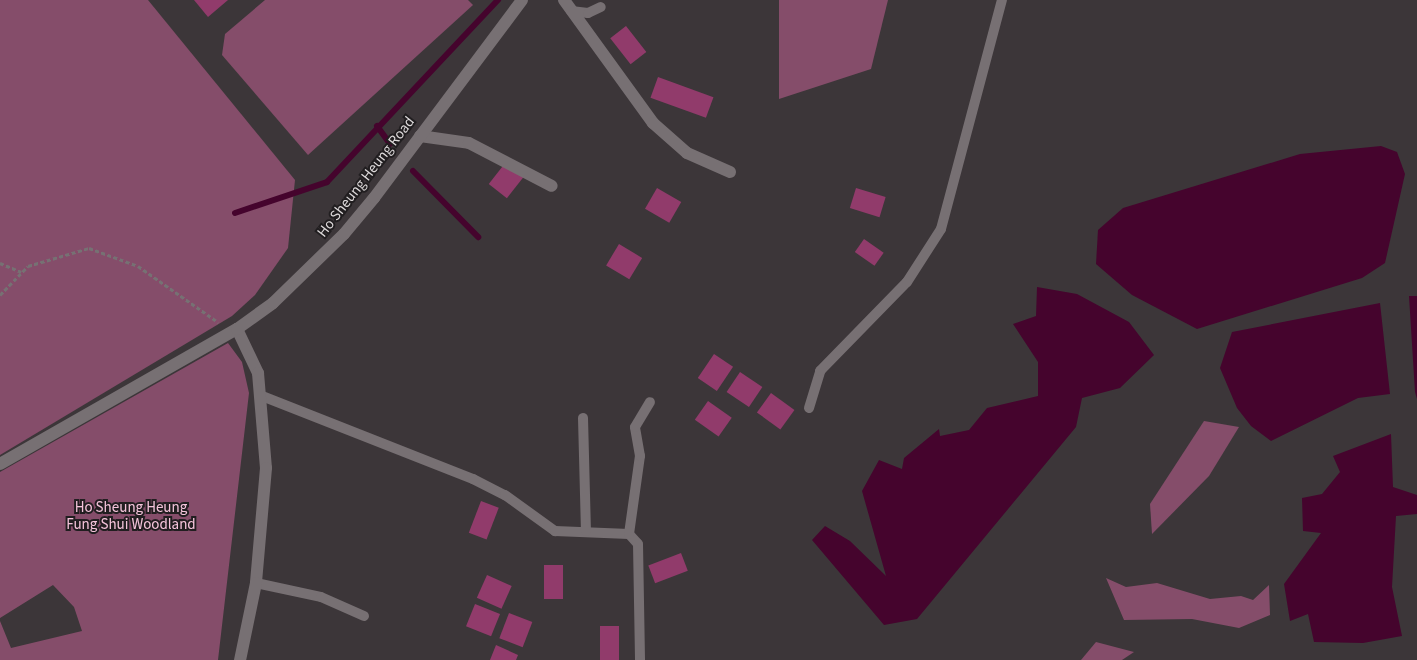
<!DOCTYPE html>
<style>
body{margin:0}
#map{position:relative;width:1417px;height:660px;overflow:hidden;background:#3c3639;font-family:"Source Sans 3",sans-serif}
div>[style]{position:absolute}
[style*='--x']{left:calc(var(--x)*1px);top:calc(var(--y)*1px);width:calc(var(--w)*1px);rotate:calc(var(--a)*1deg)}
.green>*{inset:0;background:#854d6a}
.water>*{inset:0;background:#45042d}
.stream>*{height:6px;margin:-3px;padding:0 3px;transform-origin:3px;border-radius:3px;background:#45042d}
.building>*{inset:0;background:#913b6b;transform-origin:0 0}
.path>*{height:3px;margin-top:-1.5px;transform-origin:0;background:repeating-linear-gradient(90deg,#767173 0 4px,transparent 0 6.5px)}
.service>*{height:10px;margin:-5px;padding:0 5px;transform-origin:5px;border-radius:5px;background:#777073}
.minor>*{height:12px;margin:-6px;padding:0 6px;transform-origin:6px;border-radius:6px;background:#777073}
span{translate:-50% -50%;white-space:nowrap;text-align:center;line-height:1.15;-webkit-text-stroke:4px #211e20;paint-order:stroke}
.street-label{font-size:15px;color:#ddd9da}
.park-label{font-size:15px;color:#f5c4db}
</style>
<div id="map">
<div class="green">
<div style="clip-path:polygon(0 0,148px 0,295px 180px,288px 248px,255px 295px,232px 316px,0 455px)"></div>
<div style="clip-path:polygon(265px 0,468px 0,473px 5px,308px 155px,222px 55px,225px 34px)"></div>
<div style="clip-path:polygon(779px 0,888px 0,871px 69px,779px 99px)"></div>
<div style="clip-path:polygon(228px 343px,242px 362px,249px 393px,218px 660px,0 660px,0 621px,11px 648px,82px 631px,74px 607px,53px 585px,0 618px,0 472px)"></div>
<div style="clip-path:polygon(1204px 421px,1239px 427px,1209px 476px,1152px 534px,1150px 504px)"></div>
<div style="clip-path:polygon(1106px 578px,1126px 587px,1157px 583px,1210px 599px,1241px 596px,1253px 600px,1269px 585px,1270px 615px,1239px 628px,1192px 619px,1124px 620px)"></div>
<div style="clip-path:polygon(1096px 642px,1134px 652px,1122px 660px,1081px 660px)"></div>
</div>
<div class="water">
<div style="clip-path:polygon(1381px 146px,1397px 152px,1405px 174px,1385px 263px,1362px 278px,1197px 329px,1132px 295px,1096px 264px,1098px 230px,1123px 208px,1300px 154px)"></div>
<div style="clip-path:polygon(1037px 287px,1077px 294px,1129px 322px,1154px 355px,1120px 388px,1082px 398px,1076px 427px,917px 619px,884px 625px,812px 540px,825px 526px,850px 541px,886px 576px,862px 491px,879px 460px,902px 469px,904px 458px,939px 429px,940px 436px,969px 430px,987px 408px,1038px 396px,1038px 362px,1013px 324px,1036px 316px)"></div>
<div style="clip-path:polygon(1409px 296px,1417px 296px,1417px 399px,1415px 392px)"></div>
<div style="clip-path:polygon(1380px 303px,1390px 394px,1358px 398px,1271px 441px,1251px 426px,1237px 408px,1220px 368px,1232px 332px)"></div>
<div style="clip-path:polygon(1391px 434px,1393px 487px,1417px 495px,1417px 514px,1396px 516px,1392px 587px,1402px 636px,1363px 643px,1314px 642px,1308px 614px,1290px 621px,1284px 584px,1321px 533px,1303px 531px,1302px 498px,1322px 494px,1340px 472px,1333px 456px)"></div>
</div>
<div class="stream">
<div style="--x:377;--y:126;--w:22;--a:54"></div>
<div style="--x:413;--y:171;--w:93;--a:45.4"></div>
<div style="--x:235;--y:213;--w:97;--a:-18.6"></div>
<div style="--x:327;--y:182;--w:250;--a:-46.8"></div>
</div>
<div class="building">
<div style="clip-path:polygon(194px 0,228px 0,208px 17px)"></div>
<div style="left:626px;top:26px;width:33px;height:20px;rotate:52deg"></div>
<div style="left:658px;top:77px;width:59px;height:22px;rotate:20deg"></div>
<div style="left:506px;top:162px;width:23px;height:28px;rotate:38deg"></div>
<div style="left:657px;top:188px;width:28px;height:24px;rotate:30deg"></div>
<div style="left:856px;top:188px;width:31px;height:21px;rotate:17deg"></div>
<div style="left:864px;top:239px;width:24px;height:16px;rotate:35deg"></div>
<div style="left:619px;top:244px;width:27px;height:25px;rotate:31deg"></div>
<div style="left:714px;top:354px;width:23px;height:29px;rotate:34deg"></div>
<div style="left:740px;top:372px;width:27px;height:24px;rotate:34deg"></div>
<div style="left:771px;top:393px;width:29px;height:24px;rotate:36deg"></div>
<div style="left:708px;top:401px;width:29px;height:23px;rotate:35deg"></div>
<div style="left:481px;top:501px;width:19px;height:34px;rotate:21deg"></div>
<div style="left:681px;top:553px;width:19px;height:35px;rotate:69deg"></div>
<div style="left:544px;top:565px;width:19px;height:34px"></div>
<div style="left:487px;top:575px;width:27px;height:25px;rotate:24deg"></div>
<div style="left:475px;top:604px;width:27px;height:24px;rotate:22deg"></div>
<div style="left:509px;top:613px;width:25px;height:27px;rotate:21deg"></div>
<div style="left:600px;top:626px;width:19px;height:34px"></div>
<div style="clip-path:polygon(496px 645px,518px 655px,516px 660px,490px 660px)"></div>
</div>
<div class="path">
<div style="--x:0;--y:263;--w:23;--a:23"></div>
<div style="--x:0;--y:295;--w:40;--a:-46"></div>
<div style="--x:28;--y:266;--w:64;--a:-16.4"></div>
<div style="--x:89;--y:248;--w:52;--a:20.2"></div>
<div style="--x:138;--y:266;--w:98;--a:35"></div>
</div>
<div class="service">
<div style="--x:571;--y:11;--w:17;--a:7"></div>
<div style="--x:588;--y:13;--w:14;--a:-25"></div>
<div style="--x:262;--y:396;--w:227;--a:21.5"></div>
<div style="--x:473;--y:479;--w:36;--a:27"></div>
<div style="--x:505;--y:495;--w:62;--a:35.8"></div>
<div style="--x:555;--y:531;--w:74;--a:2.3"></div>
<div style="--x:629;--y:534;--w:13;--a:48"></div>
<div style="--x:638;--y:544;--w:116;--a:89"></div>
<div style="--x:809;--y:408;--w:39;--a:-73"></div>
<div style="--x:820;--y:371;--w:124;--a:-45.7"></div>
<div style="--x:907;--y:282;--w:63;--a:-57.3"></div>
<div style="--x:941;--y:229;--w:237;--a:-75.1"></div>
<div style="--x:583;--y:418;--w:113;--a:88.5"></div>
<div style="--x:629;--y:534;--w:79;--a:-82"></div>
<div style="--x:640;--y:456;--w:29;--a:-100"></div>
<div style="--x:635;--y:427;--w:29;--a:-59"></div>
<div style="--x:256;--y:583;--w:66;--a:12.2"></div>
<div style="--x:321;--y:597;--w:47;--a:23.8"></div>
</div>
<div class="minor">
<div style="--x:564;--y:0;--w:152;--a:54.1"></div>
<div style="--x:653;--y:123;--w:45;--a:41.4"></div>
<div style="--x:687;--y:153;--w:47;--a:23.8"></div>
<div style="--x:420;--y:136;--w:49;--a:8.1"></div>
<div style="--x:469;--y:143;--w:93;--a:27.4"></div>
<div style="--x:237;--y:329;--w:49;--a:64.5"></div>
<div style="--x:258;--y:373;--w:95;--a:85.2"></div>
<div style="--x:266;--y:468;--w:115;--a:95"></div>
<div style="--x:256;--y:583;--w:79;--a:101.7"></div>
<div style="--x:0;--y:464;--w:273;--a:-29.7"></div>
<div style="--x:237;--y:329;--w:44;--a:-35.8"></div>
<div style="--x:273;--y:303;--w:99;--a:-44.2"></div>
<div style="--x:344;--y:234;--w:47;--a:-50.2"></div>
<div style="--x:374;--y:198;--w:247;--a:-53.2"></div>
</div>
<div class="street-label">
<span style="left:366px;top:177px;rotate:-52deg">Ho Sheung Heung Road</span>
</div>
<div class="park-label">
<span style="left:131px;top:516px">Ho Sheung Heung<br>Fung Shui Woodland</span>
</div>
</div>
